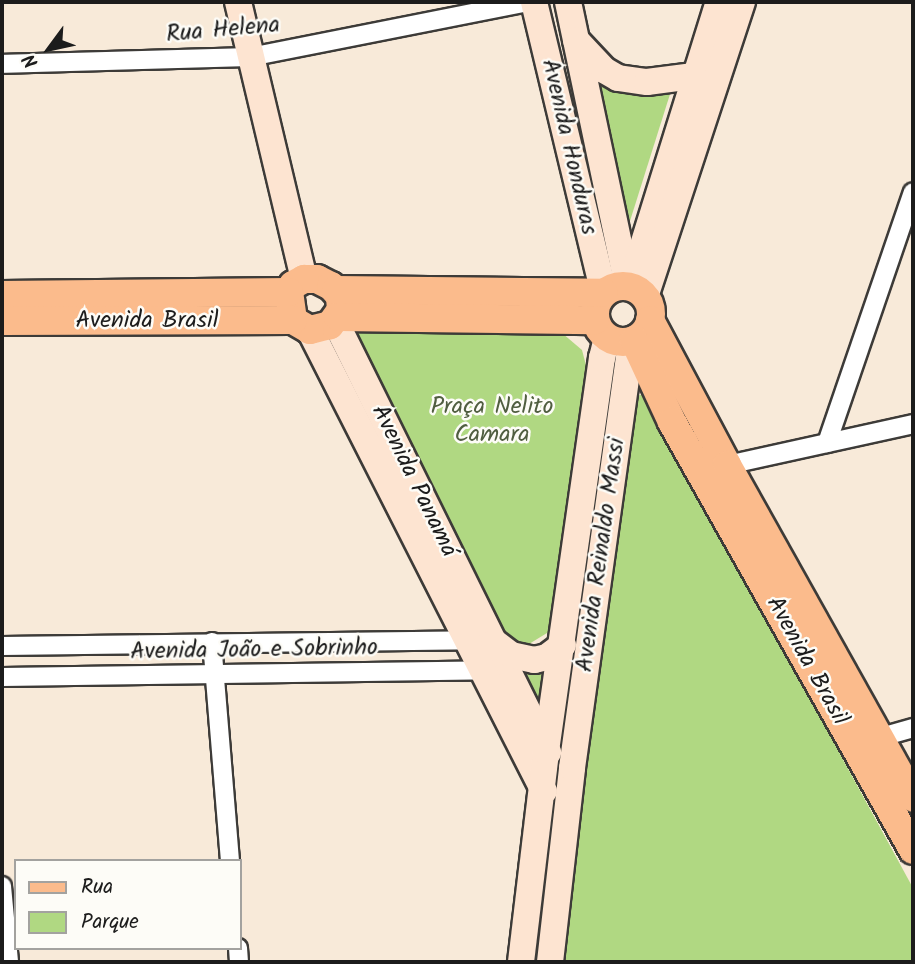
<!DOCTYPE html>
<meta charset="utf-8">
<style>
body{margin:0}
#map{position:relative;width:915px;height:964px;overflow:hidden;background:#f8ead9;font-family:Kalam,sans-serif}
div>[style]{position:absolute}
[style*='--x']{left:calc(var(--x)*1px);top:calc(var(--y)*1px);width:calc(var(--w)*1px);rotate:calc(var(--a)*1deg)}
.green>*{inset:0;background:#b0d882}
.roads{filter:drop-shadow(2px 0 #3d3b38) drop-shadow(-2px 0 #3d3b38) drop-shadow(0 2px #3d3b38) drop-shadow(0 -2px #3d3b38)}
.street>*{height:18px;margin:-9px;padding:0 9px;transform-origin:9px;border-radius:9px;background:#fff}
.secondary>*{height:26px;margin:-13px;padding:0 13px;transform-origin:13px;border-radius:13px;background:#fde4d1}
.primary>*{height:28px;margin:-14px;padding:0 14px;transform-origin:14px;border-radius:14px;background:#fbbb8c}
.primary>.ring{margin:-14px;padding:0;box-sizing:content-box;background:none;border:28px solid #fbbb8c;border-radius:50%}
span{translate:-50% -50%;white-space:nowrap;text-align:center;line-height:1.15;-webkit-text-stroke:5px #fdfcf7;paint-order:stroke}
.street-label{font-size:24px;color:#1c1c1c}
.park-label{font-size:24px;color:#505e40}
.frame{position:absolute;inset:0;border:4px solid #1c1c1c;pointer-events:none}
.legend{position:absolute;left:14px;top:859px;width:228px;height:91px;box-sizing:border-box;background:#fdfcf7;border:2px solid #a3a29f;margin:0;padding:9px 12px;list-style:none;font-size:21px;color:#1c1c1c}
.legend li{display:flex;align-items:center;gap:14px;height:35px}
.legend b{width:35px;border:2px solid #a3a29f}
.north{position:absolute;left:14px;top:14px;width:70px;height:70px;-webkit-text-stroke:5px #fdfcf7;paint-order:stroke;rotate:237deg;font-size:19px;font-weight:700;line-height:28px;text-align:center;color:#1c1c1c}
.north::after{content:'';display:block;margin:auto;width:24px;height:32px;background:#1c1c1c;clip-path:polygon(50% 0,100% 100%,50% 72%,0 100%)}
</style>
<div id="map">
<div class="green">
<div style="clip-path:polygon(592px 80px,671px 91px,624px 240px)"></div>
<div style="clip-path:polygon(349px 332px,562px 333px,582px 350px,588px 373px,557px 619px,547px 633px,529px 644px,503px 639px)"></div>
<div style="clip-path:polygon(644px 394px,913px 888px,913px 962px,562px 962px,633px 397px)"></div>
<div style="clip-path:polygon(547px 666px,543px 719px,516px 673px)"></div>
</div>
<div class="roads">
<div class="street">
<div style="--x:2;--y:64;--w:248;--a:-1.6"></div>
<div style="--x:250;--y:57;--w:284;--a:-11.2"></div>
<div style="--x:827;--y:443;--w:265;--a:-71.1"></div>
<div style="--x:718;--y:467;--w:200;--a:-12.4"></div>
<div style="--x:212;--y:642;--w:220;--a:85.3"></div>
<div style="--x:2;--y:646;--w:472;--a:-0.7"></div>
<div style="--x:2;--y:677;--w:490;--a:-0.8"></div>
<div style="--x:871;--y:740;--w:44;--a:-15.9"></div>
<div style="--x:2;--y:886;--w:76;--a:84.7"></div>
<div style="--x:238;--y:948;--w:14;--a:86"></div>
</div>
<div class="secondary">
<div style="--x:238;--y:2;--w:285;--a:76.6"></div>
<div style="--x:534;--y:2;--w:299;--a:76.5"></div>
<div style="--x:568;--y:2;--w:290;--a:78.1"></div>
<div style="--x:576;--y:40;--w:41;--a:47"></div>
<div style="--x:604;--y:70;--w:16;--a:30"></div>
<div style="--x:618;--y:78;--w:29;--a:8"></div>
<div style="--x:647;--y:82;--w:63;--a:-7.4"></div>
<div style="--x:630;--y:287;--w:299;--a:-72.7"></div>
<div style="--x:645;--y:297;--w:311;--a:-71.8"></div>
<div style="--x:335;--y:321;--w:481;--a:63.7"></div>
<div style="--x:310;--y:330;--w:517;--a:63.09"></div>
<div style="--x:494;--y:642;--w:21;--a:37"></div>
<div style="--x:511;--y:655;--w:24;--a:12"></div>
<div style="--x:534;--y:660;--w:13;--a:-13"></div>
<div style="--x:547;--y:657;--w:20;--a:-37"></div>
<div style="--x:521;--y:962;--w:212;--a:-83.2"></div>
<div style="--x:546;--y:751;--w:397;--a:-81.9"></div>
<div style="--x:602;--y:358;--w:21;--a:-76"></div>
<div style="--x:550;--y:962;--w:195;--a:-83.5"></div>
<div style="--x:572;--y:768;--w:431;--a:-82.1"></div>
</div>
<div class="primary">
<div style="--x:304;--y:279;--w:13;--a:0"></div>
<div style="--x:317;--y:279;--w:16;--a:27"></div>
<div style="--x:331;--y:286;--w:13;--a:48"></div>
<div style="--x:340;--y:296;--w:14;--a:86"></div>
<div style="--x:341;--y:310;--w:19;--a:126"></div>
<div style="--x:330;--y:325;--w:21;--a:166"></div>
<div style="--x:310;--y:330;--w:20;--a:-150"></div>
<div style="--x:293;--y:320;--w:28;--a:-98"></div>
<div style="--x:289;--y:292;--w:8;--a:-60"></div>
<div style="--x:293;--y:285;--w:13;--a:-29"></div>
<div class="ring" style="left:595px;top:286px;width:28px;height:28px"></div>
<div style="--x:336;--y:290;--w:268;--a:0.6"></div>
<div style="--x:2;--y:295;--w:287;--a:-0.6"></div>
<div style="--x:338;--y:317;--w:257;--a:0.7"></div>
<div style="--x:650;--y:320;--w:164;--a:62"></div>
<div style="--x:727;--y:465;--w:381;--a:60.8"></div>
<div style="--x:2;--y:321;--w:291;--a:-0.2"></div>
<div style="--x:634;--y:340;--w:90;--a:65.1"></div>
<div style="--x:672;--y:422;--w:491;--a:60.6"></div>
</div>
</div>
<div class="street-label">
<span style="left:223px;top:30px;rotate:-5deg">Rua Helena</span>
<span style="left:569px;top:147px;rotate:77deg">Avenida Honduras</span>
<span style="left:147px;top:321px">Avenida Brasil</span>
<span style="left:414px;top:481px;rotate:64deg">Avenida Panamá</span>
<span style="left:601px;top:555px;rotate:-82deg">Avenida Reinaldo Massi</span>
<span style="left:254px;top:650px;rotate:-1deg">Avenida João e Sobrinho</span>
<span style="left:807px;top:661px;rotate:61deg">Avenida Brasil</span>
</div>
<div class="park-label">
<span style="left:492px;top:421px">Praça Nelito<br>Camara</span>
</div>
<div class="frame"></div>
<ul class="legend">
<li><b style="height:9px;background:#fbbb8c"></b>Rua</li>
<li><b style="height:19px;background:#b0d882"></b>Parque</li>
</ul>
<div class="north">N</div>
</div>
